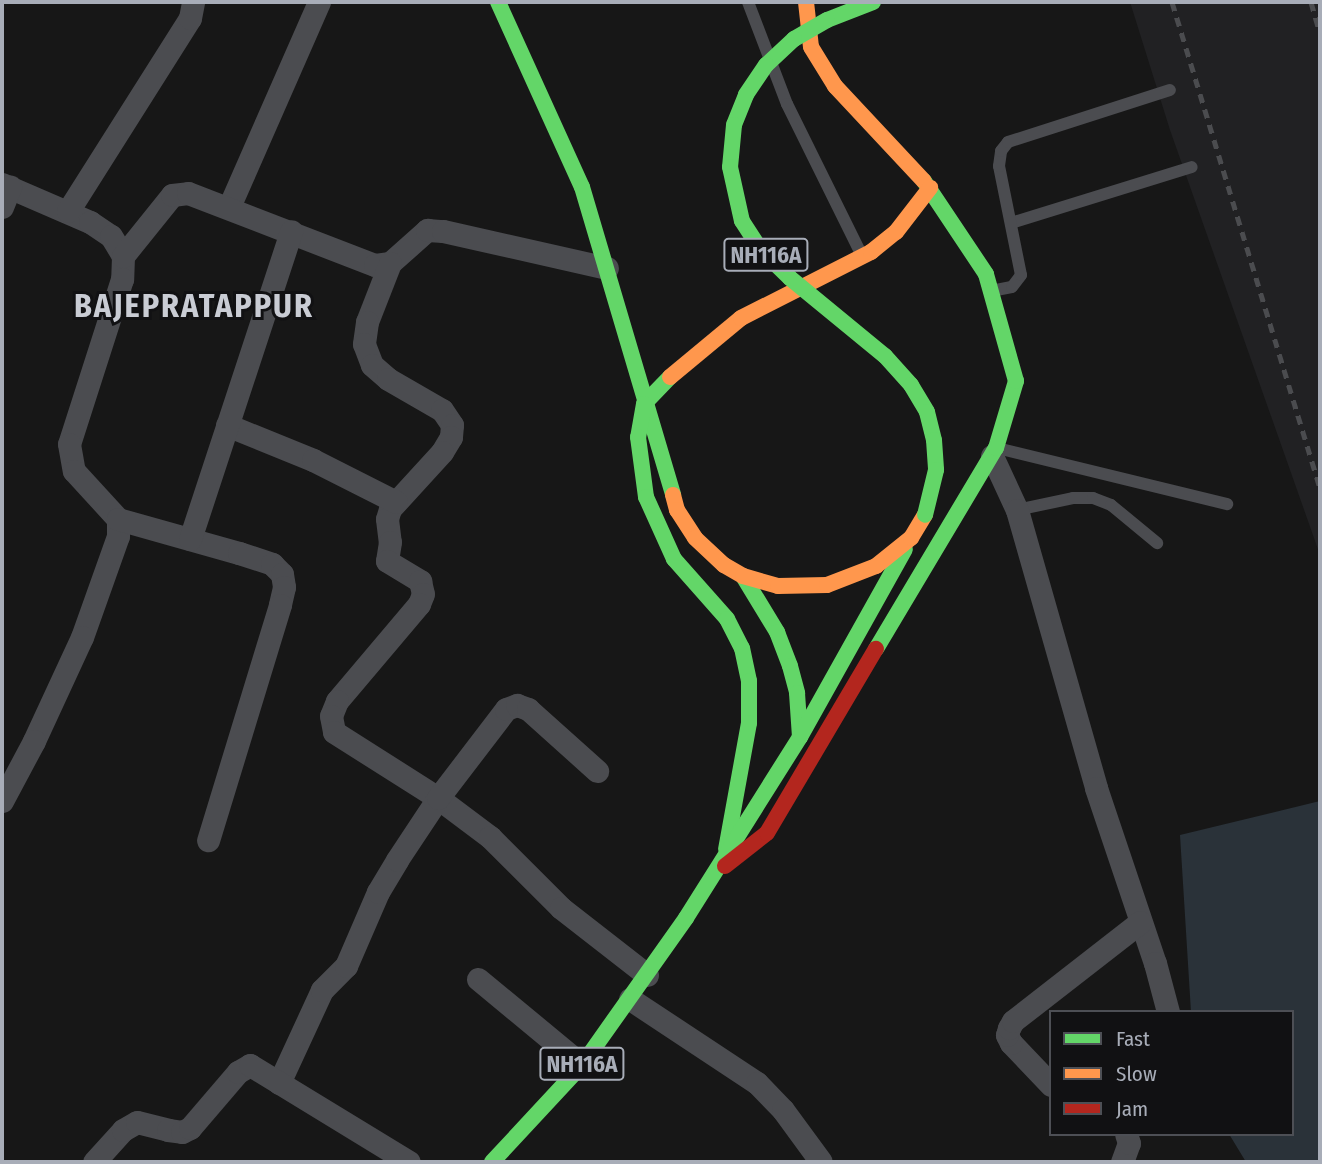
<!DOCTYPE html>
<style>
body{margin:0}
#map{position:relative;width:1322px;height:1164px;overflow:hidden;background:#171717;font-family:"Fira Sans Condensed",sans-serif}
div>[style]{position:absolute}
[style*='--x']{left:calc(var(--x)*1px);top:calc(var(--y)*1px);width:calc(var(--w)*1px);rotate:calc(var(--a)*1deg)}
.built>*{inset:0;background:#212123}
.water>*{inset:0;background:#2a3239}
.lane>*{height:12px;margin:-6px;padding:0 6px;transform-origin:6px;border-radius:6px;background:#4b4c50}
.street>*{height:23px;margin:-11.5px;padding:0 11.5px;transform-origin:11.5px;border-radius:11.5px;background:#4b4c50}
.fast>*{height:16px;margin:-8px;padding:0 8px;transform-origin:8px;border-radius:8px;background:#63d668}
.slow>*{height:16px;margin:-8px;padding:0 8px;transform-origin:8px;border-radius:8px;background:#ff974d}
.jam>*{height:16px;margin:-8px;padding:0 8px;transform-origin:8px;border-radius:8px;background:#b3261e}
.rail>*{height:5px;margin-top:-2.5px;transform-origin:0;background:repeating-linear-gradient(90deg,#4b4c4f 0 9px,transparent 0 16px)}
.fast-bridge>*{height:16px;margin:-8px;padding:0 8px;transform-origin:8px;border-radius:8px;background:#63d668}
span{translate:-50% -50%;white-space:nowrap;text-align:center;line-height:1.15;-webkit-text-stroke:6px #111113;paint-order:stroke}
.shield-label span{padding:2px 5px;background:#111113;border:2px solid;border-radius:5px;-webkit-text-stroke-width:0}
.shield-label{font-size:23px;color:#a8adb8;font-weight:700}
.district-label{font-size:32px;color:#c9ccd4;font-weight:700;letter-spacing:2px}
.frame{position:absolute;inset:0;border:4px solid #a8adb8;pointer-events:none}
.legend{position:absolute;left:1049px;top:1010px;width:245px;height:126px;box-sizing:border-box;background:#111113;border:2px solid #4d4f55;margin:0;padding:9px 12px;list-style:none;font-size:21px;color:#a8adb8}
.legend li{display:flex;align-items:center;gap:14px;height:35px}
.legend b{width:35px;border:2px solid #4d4f55}
</style>
<div id="map">
<div class="built">
<div style="clip-path:polygon(1130px 2px,1320px 2px,1320px 555px,1170px 130px)"></div>
</div>
<div class="water">
<div style="clip-path:polygon(1320px 801px,1320px 1162px,1246px 1162px,1229px 1134px,1292px 1134px,1292px 1012px,1191px 1012px,1180px 835px)"></div>
</div>
<div class="lane">
<div style="--x:748;--y:2;--w:109;--a:69.1"></div>
<div style="--x:787;--y:104;--w:169;--a:63.7"></div>
<div style="--x:1011;--y:223;--w:189;--a:-17.2"></div>
<div style="--x:991;--y:291;--w:21;--a:-11"></div>
<div style="--x:1012;--y:287;--w:15;--a:-53"></div>
<div style="--x:1021;--y:275;--w:111;--a:-101.4"></div>
<div style="--x:999;--y:166;--w:15;--a:-82"></div>
<div style="--x:1001;--y:151;--w:11;--a:-52"></div>
<div style="--x:1008;--y:142;--w:170;--a:-17.8"></div>
<div style="--x:997;--y:448;--w:237;--a:13.7"></div>
<div style="--x:1017;--y:510;--w:57;--a:-12.1"></div>
<div style="--x:1073;--y:498;--w:20;--a:0"></div>
<div style="--x:1093;--y:498;--w:19;--a:21"></div>
<div style="--x:1111;--y:505;--w:60;--a:39.6"></div>
</div>
<div class="street">
<div style="--x:2;--y:184;--w:96;--a:23.4"></div>
<div style="--x:90;--y:222;--w:25;--a:34"></div>
<div style="--x:111;--y:236;--w:23;--a:59"></div>
<div style="--x:123;--y:256;--w:23;--a:92"></div>
<div style="--x:122;--y:279;--w:173;--a:107.8"></div>
<div style="--x:69;--y:444;--w:27;--a:80"></div>
<div style="--x:74;--y:471;--w:65;--a:47.5"></div>
<div style="--x:118;--y:519;--w:17;--a:90"></div>
<div style="--x:118;--y:536;--w:107;--a:109.6"></div>
<div style="--x:82;--y:637;--w:115;--a:114.8"></div>
<div style="--x:34;--y:741;--w:68;--a:118.1"></div>
<div style="--x:2;--y:207;--w:22;--a:-68"></div>
<div style="--x:229;--y:207;--w:224;--a:-66.3"></div>
<div style="--x:68;--y:211;--w:228;--a:-57.7"></div>
<div style="--x:190;--y:18;--w:16;--a:-79"></div>
<div style="--x:123;--y:256;--w:78;--a:-51.2"></div>
<div style="--x:172;--y:195;--w:16;--a:-7"></div>
<div style="--x:188;--y:193;--w:200;--a:21.1"></div>
<div style="--x:375;--y:265;--w:15;--a:-8"></div>
<div style="--x:390;--y:263;--w:50;--a:-41.7"></div>
<div style="--x:427;--y:230;--w:16;--a:4"></div>
<div style="--x:443;--y:231;--w:168;--a:12.7"></div>
<div style="--x:390;--y:263;--w:63;--a:111.3"></div>
<div style="--x:367;--y:322;--w:22;--a:98"></div>
<div style="--x:364;--y:344;--w:22;--a:69"></div>
<div style="--x:372;--y:365;--w:21;--a:41"></div>
<div style="--x:388;--y:379;--w:62;--a:29.9"></div>
<div style="--x:442;--y:410;--w:18;--a:56"></div>
<div style="--x:452;--y:425;--w:12;--a:95"></div>
<div style="--x:451;--y:437;--w:17;--a:121"></div>
<div style="--x:442;--y:452;--w:77;--a:132.4"></div>
<div style="--x:390;--y:509;--w:10;--a:107"></div>
<div style="--x:387;--y:519;--w:23;--a:83"></div>
<div style="--x:390;--y:542;--w:19;--a:99"></div>
<div style="--x:387;--y:561;--w:39;--a:31"></div>
<div style="--x:420;--y:581;--w:13;--a:77"></div>
<div style="--x:423;--y:594;--w:11;--a:112"></div>
<div style="--x:419;--y:604;--w:127;--a:130.2"></div>
<div style="--x:337;--y:701;--w:16;--a:112"></div>
<div style="--x:331;--y:716;--w:16;--a:79"></div>
<div style="--x:334;--y:732;--w:123;--a:32.4"></div>
<div style="--x:438;--y:798;--w:65;--a:36.9"></div>
<div style="--x:490;--y:837;--w:100;--a:45"></div>
<div style="--x:561;--y:908;--w:109;--a:37.9"></div>
<div style="--x:227;--y:425;--w:93;--a:22.1"></div>
<div style="--x:313;--y:460;--w:93;--a:26.8"></div>
<div style="--x:992;--y:456;--w:60;--a:65.2"></div>
<div style="--x:1017;--y:510;--w:289;--a:74.1"></div>
<div style="--x:1096;--y:788;--w:185;--a:71.4"></div>
<div style="--x:1155;--y:963;--w:51;--a:75.1"></div>
<div style="--x:118;--y:519;--w:126;--a:15.7"></div>
<div style="--x:239;--y:553;--w:35;--a:18"></div>
<div style="--x:272;--y:564;--w:14;--a:45"></div>
<div style="--x:282;--y:574;--w:13;--a:81"></div>
<div style="--x:284;--y:587;--w:18;--a:103"></div>
<div style="--x:280;--y:605;--w:246;--a:107"></div>
<div style="--x:190;--y:539;--w:324;--a:-71.8"></div>
<div style="--x:478;--y:979;--w:135;--a:39.6"></div>
<div style="--x:630;--y:999;--w:152;--a:33.5"></div>
<div style="--x:757;--y:1083;--w:37;--a:46"></div>
<div style="--x:783;--y:1110;--w:64;--a:53.8"></div>
<div style="--x:279;--y:1083;--w:102;--a:-65.2"></div>
<div style="--x:322;--y:990;--w:34;--a:-45"></div>
<div style="--x:346;--y:966;--w:81;--a:-66.6"></div>
<div style="--x:378;--y:892;--w:37;--a:-59"></div>
<div style="--x:397;--y:860;--w:74;--a:-56.5"></div>
<div style="--x:438;--y:798;--w:112;--a:-52.6"></div>
<div style="--x:506;--y:709;--w:12;--a:-20"></div>
<div style="--x:517;--y:705;--w:12;--a:20"></div>
<div style="--x:528;--y:709;--w:93;--a:41.9"></div>
<div style="--x:1051;--y:1085;--w:58;--a:-133.6"></div>
<div style="--x:1011;--y:1043;--w:9;--a:-117"></div>
<div style="--x:1007;--y:1035;--w:7;--a:-74"></div>
<div style="--x:1009;--y:1028;--w:8;--a:-60"></div>
<div style="--x:1013;--y:1021;--w:161;--a:-37.9"></div>
<div style="--x:94;--y:1162;--w:43;--a:-47.8"></div>
<div style="--x:123;--y:1130;--w:16;--a:-30"></div>
<div style="--x:137;--y:1122;--w:32;--a:14"></div>
<div style="--x:168;--y:1130;--w:14;--a:8"></div>
<div style="--x:182;--y:1132;--w:9;--a:-27"></div>
<div style="--x:190;--y:1128;--w:74;--a:-49.4"></div>
<div style="--x:238;--y:1072;--w:14;--a:-30"></div>
<div style="--x:250;--y:1065;--w:186;--a:31.4"></div>
<div style="--x:1122;--y:1162;--w:20;--a:-70"></div>
<div style="--x:1129;--y:1143;--w:9;--a:-108"></div>
</div>
<div class="fast">
<div style="--x:498;--y:2;--w:203;--a:65.6"></div>
<div style="--x:582;--y:187;--w:321;--a:73.5"></div>
<div style="--x:670;--y:377;--w:37;--a:134"></div>
<div style="--x:644;--y:404;--w:34;--a:100"></div>
<div style="--x:638;--y:437;--w:61;--a:82.4"></div>
<div style="--x:646;--y:497;--w:68;--a:65.7"></div>
<div style="--x:674;--y:559;--w:80;--a:48.5"></div>
<div style="--x:727;--y:619;--w:33;--a:63"></div>
<div style="--x:742;--y:648;--w:34;--a:78"></div>
<div style="--x:749;--y:681;--w:42;--a:90"></div>
<div style="--x:749;--y:723;--w:128;--a:100.3"></div>
<div style="--x:743;--y:576;--w:66;--a:58.7"></div>
<div style="--x:777;--y:632;--w:36;--a:69"></div>
<div style="--x:790;--y:666;--w:28;--a:75"></div>
<div style="--x:797;--y:693;--w:44;--a:86.1"></div>
<div style="--x:876;--y:649;--w:234;--a:-59.2"></div>
<div style="--x:996;--y:448;--w:70;--a:-73.4"></div>
<div style="--x:1016;--y:381;--w:111;--a:-105.7"></div>
<div style="--x:986;--y:274;--w:112;--a:-123.7"></div>
<div style="--x:492;--y:1162;--w:132;--a:-47.1"></div>
<div style="--x:582;--y:1065;--w:180;--a:-54.7"></div>
<div style="--x:686;--y:918;--w:214;--a:-57.8"></div>
<div style="--x:800;--y:737;--w:215;--a:-60.8"></div>
</div>
<div class="slow">
<div style="--x:806;--y:2;--w:45;--a:83.7"></div>
<div style="--x:811;--y:47;--w:46;--a:58.4"></div>
<div style="--x:835;--y:86;--w:130;--a:46.9"></div>
<div style="--x:670;--y:377;--w:92;--a:-39.7"></div>
<div style="--x:741;--y:318;--w:146;--a:-26.9"></div>
<div style="--x:871;--y:252;--w:32;--a:-39"></div>
<div style="--x:896;--y:232;--w:56;--a:-52.3"></div>
<div style="--x:673;--y:495;--w:16;--a:75"></div>
<div style="--x:677;--y:510;--w:33;--a:57"></div>
<div style="--x:695;--y:538;--w:40;--a:43"></div>
<div style="--x:724;--y:565;--w:22;--a:30"></div>
<div style="--x:743;--y:576;--w:36;--a:16"></div>
<div style="--x:778;--y:586;--w:49;--a:-1.2"></div>
<div style="--x:827;--y:585;--w:53;--a:-21.2"></div>
<div style="--x:876;--y:566;--w:45;--a:-38.7"></div>
<div style="--x:911;--y:538;--w:27;--a:-59"></div>
</div>
<div class="jam">
<div style="--x:725;--y:866;--w:53;--a:-38.2"></div>
<div style="--x:767;--y:833;--w:214;--a:-59.4"></div>
</div>
<div class="rail">
<div style="--x:1172;--y:2;--w:508;--a:73.06"></div>
<div style="--x:1311;--y:2;--w:32;--a:74"></div>
</div>
<div class="fast-bridge">
<div style="--x:873;--y:2;--w:49;--a:158.6"></div>
<div style="--x:827;--y:20;--w:38;--a:150"></div>
<div style="--x:794;--y:39;--w:38;--a:137"></div>
<div style="--x:766;--y:65;--w:36;--a:124"></div>
<div style="--x:746;--y:95;--w:32;--a:112"></div>
<div style="--x:734;--y:125;--w:42;--a:95.4"></div>
<div style="--x:730;--y:167;--w:55;--a:77.5"></div>
<div style="--x:742;--y:221;--w:33;--a:57"></div>
<div style="--x:760;--y:249;--w:42;--a:44"></div>
<div style="--x:790;--y:278;--w:123;--a:39.4"></div>
<div style="--x:885;--y:356;--w:39;--a:48"></div>
<div style="--x:911;--y:385;--w:31;--a:59"></div>
<div style="--x:927;--y:412;--w:29;--a:76"></div>
<div style="--x:934;--y:440;--w:30;--a:86"></div>
<div style="--x:936;--y:470;--w:46;--a:103.7"></div>
</div>
<div class="shield-label">
<span style="left:766px;top:255px">NH116A</span>
<span style="left:582px;top:1064px">NH116A</span>
</div>
<div class="district-label">
<span style="left:194px;top:306px">BAJEPRATAPPUR</span>
</div>
<div class="frame"></div>
<ul class="legend">
<li><b style="height:9px;background:#63d668"></b>Fast</li>
<li><b style="height:9px;background:#ff974d"></b>Slow</li>
<li><b style="height:9px;background:#b3261e"></b>Jam</li>
</ul>
</div>
